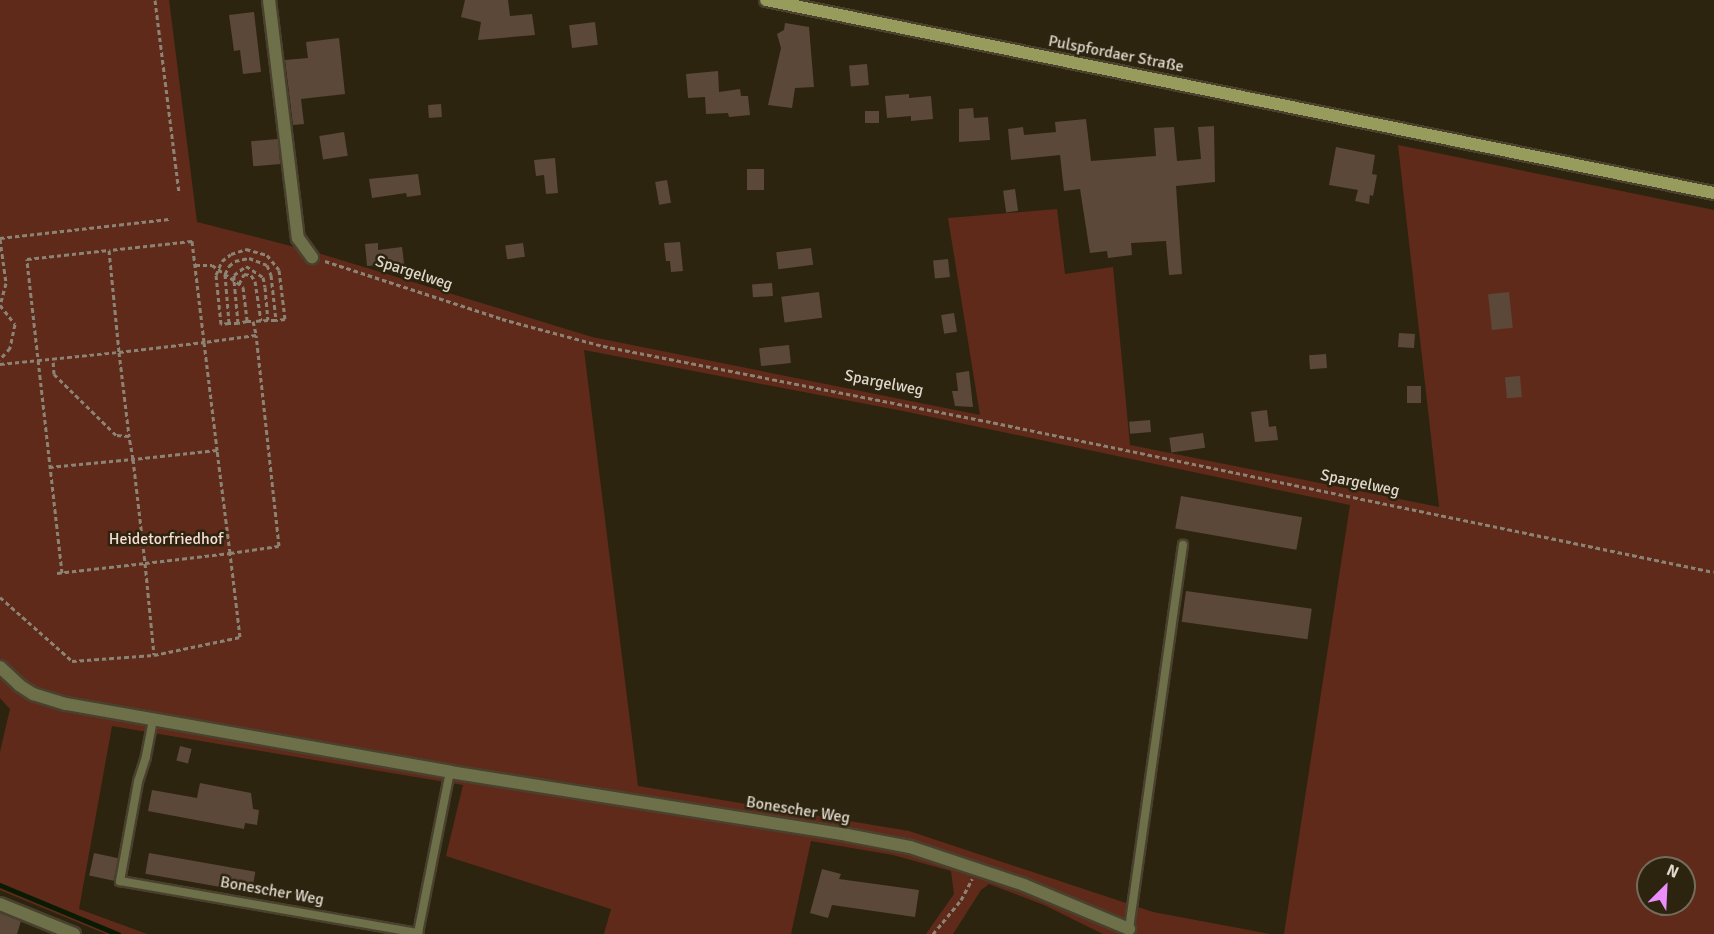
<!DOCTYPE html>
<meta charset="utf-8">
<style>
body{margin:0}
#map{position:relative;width:1714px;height:934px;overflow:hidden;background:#2d2410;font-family:Signika,sans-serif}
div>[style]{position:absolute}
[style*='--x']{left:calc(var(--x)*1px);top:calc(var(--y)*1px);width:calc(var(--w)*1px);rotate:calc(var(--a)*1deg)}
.green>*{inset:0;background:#602a1b}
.stream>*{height:4.5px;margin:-2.25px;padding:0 2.25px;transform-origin:2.25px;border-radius:2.25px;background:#0a1b03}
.building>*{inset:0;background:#5b4839;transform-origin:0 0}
.path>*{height:3px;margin-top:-1.5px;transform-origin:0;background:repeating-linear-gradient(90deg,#8b8373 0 4.5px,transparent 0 7.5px)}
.roads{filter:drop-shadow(2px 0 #49412e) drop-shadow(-2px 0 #49412e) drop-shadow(0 2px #49412e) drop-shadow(0 -2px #49412e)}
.lane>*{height:8px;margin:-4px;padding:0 4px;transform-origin:4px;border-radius:4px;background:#6e704a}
.street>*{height:12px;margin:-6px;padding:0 6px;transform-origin:6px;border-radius:6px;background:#6e704a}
.secondary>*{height:12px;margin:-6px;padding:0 6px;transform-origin:6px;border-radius:6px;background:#979b5c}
span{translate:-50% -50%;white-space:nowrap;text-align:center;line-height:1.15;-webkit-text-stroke:5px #2d2410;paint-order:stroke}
.street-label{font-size:16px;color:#ded8cc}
.park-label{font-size:16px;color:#f7dcd5}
.north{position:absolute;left:1636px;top:856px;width:60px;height:60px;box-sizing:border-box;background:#2d2410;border:2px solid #746c5b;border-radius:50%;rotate:24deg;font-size:16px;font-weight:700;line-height:24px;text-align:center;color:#ded8cc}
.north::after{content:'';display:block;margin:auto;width:21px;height:27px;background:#eb8dfb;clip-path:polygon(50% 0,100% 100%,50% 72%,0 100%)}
</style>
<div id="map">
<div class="green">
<div style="clip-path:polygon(evenodd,0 0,169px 0,197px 222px,318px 253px,592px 337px,980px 415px,948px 218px,1057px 209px,1065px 274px,1113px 267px,1130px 445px,1439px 507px,1398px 145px,1714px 210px,1714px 934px,1284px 934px,1350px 505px,903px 411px,584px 350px,638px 786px,909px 831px,1153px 912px,1270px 934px,1103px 934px,1044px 905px,989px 884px,981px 890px,953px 934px,926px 934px,954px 894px,951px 871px,893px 855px,811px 841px,791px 934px,604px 934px,611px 909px,446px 856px,463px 785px,112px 726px,79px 909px,147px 934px,106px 934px,0 890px,0 752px,10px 709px,0 698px,0 0,1648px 868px,1684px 868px,1684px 904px,1648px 904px,1648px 868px)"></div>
</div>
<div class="stream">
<div style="--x:0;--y:885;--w:128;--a:22.6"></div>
</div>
<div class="building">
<div style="clip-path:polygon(465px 0,508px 0,510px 16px,532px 14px,535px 35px,478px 40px,481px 22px,461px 17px)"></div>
<div style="clip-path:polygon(254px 12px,261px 72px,243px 74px,240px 50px,234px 51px,229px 15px)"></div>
<div style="left:595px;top:22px;width:23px;height:26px;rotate:83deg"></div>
<div style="clip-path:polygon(785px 23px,809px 27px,814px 87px,795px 88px,792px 108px,768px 105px,781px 48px,777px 34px,784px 30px)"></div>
<div style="clip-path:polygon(339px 38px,345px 94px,301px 99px,304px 124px,293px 125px,285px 60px,308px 58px,306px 42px)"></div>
<div style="left:867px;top:64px;width:21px;height:18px;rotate:85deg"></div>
<div style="clip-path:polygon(718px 71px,719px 92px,740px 89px,741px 96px,748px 96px,750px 115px,729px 117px,728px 113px,706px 114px,705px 97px,688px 98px,686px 74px)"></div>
<div style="clip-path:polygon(909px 94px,909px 98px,931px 96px,933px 119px,911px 121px,911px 116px,887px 118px,885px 96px)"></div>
<div style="left:441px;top:104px;width:13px;height:13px;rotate:86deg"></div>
<div style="clip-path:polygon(973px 108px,974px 118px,988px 117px,990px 140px,959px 142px,959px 109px)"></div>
<div style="left:879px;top:111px;width:12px;height:14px;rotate:90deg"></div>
<div style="clip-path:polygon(1086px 119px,1091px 161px,1156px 156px,1154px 128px,1174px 127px,1177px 161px,1201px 159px,1198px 127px,1214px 126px,1215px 182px,1176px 186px,1182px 274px,1169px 275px,1166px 241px,1131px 243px,1132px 255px,1108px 258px,1107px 251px,1090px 253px,1080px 189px,1064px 191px,1060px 155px,1011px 160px,1008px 129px,1023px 127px,1024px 135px,1056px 132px,1055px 122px)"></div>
<div style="left:344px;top:132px;width:24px;height:25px;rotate:81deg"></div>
<div style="left:278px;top:139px;width:25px;height:27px;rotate:85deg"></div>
<div style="clip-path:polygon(1336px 147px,1375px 155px,1372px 174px,1377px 175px,1373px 196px,1370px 195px,1369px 204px,1355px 201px,1358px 190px,1329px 185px)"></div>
<div style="clip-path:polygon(555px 158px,558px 193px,546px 194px,544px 175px,536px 176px,534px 160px)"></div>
<div style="left:747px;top:169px;width:17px;height:21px"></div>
<div style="clip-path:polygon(418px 174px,421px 195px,407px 197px,406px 193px,372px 198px,369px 179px)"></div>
<div style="left:667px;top:180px;width:23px;height:12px;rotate:80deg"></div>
<div style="left:1015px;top:189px;width:22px;height:12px;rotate:82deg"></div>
<div style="clip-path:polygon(680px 242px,683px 271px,671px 272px,670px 261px,666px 261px,664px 243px)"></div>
<div style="clip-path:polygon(378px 243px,378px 250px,402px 247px,405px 271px,393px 273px,392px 264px,367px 266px,365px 244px)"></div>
<div style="left:523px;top:243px;width:14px;height:18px;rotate:82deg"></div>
<div style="left:811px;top:248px;width:17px;height:35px;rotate:83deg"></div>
<div style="left:948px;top:259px;width:18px;height:15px;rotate:84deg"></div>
<div style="left:772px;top:283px;width:13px;height:20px;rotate:86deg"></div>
<div style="left:819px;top:292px;width:26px;height:38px;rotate:83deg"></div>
<div style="left:1509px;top:292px;width:36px;height:21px;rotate:84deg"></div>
<div style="left:954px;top:313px;width:19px;height:13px;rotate:81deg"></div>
<div style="left:1399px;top:333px;width:16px;height:14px;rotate:4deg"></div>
<div style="left:789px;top:345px;width:18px;height:30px;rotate:84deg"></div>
<div style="left:1326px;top:354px;width:14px;height:17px;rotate:86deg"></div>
<div style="clip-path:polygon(969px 371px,973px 407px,955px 406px,952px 391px,958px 391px,956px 373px)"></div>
<div style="left:1520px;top:376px;width:21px;height:15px;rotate:85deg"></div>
<div style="left:1407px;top:386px;width:14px;height:17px"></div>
<div style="clip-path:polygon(1267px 410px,1269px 427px,1276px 426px,1278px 440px,1255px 442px,1251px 412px)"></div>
<div style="left:1150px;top:420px;width:12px;height:21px;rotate:85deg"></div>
<div style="left:1203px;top:433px;width:15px;height:34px;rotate:82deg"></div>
<div style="left:1181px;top:496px;width:123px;height:33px;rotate:10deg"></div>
<div style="left:1186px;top:591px;width:127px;height:31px;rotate:8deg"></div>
<div style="left:180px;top:746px;width:12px;height:15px;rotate:14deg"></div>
<div style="clip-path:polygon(200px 783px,251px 793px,253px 809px,259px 810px,257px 825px,245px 823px,244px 829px,148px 811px,152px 790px,197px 798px)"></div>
<div style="left:94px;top:853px;width:25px;height:23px;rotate:12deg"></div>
<div style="left:149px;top:853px;width:108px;height:21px;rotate:10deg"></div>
<div style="clip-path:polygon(822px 869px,841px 874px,839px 879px,919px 890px,915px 917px,832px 905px,828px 918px,810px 913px)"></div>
<div style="clip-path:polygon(0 913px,21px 921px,17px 934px,0 934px)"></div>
</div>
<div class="path">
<div style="--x:155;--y:0;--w:195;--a:82.9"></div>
<div style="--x:0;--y:238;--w:170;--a:-6.4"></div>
<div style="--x:0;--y:239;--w:44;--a:82.2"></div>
<div style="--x:6;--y:283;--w:23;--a:105"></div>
<div style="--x:325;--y:261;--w:186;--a:18.1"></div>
<div style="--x:502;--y:319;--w:105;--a:15"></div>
<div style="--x:603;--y:346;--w:390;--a:11.1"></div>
<div style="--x:986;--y:421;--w:743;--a:11.72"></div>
<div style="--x:195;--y:265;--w:17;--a:0"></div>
<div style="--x:212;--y:265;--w:38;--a:35"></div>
<div style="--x:243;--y:287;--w:34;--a:83"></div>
<div style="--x:247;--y:321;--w:6;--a:0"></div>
<div style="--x:253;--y:321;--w:13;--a:77"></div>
<div style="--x:239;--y:284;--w:11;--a:-63"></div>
<div style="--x:244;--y:274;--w:7;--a:8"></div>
<div style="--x:251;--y:275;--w:7;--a:56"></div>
<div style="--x:255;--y:281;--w:40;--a:81.5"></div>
<div style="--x:0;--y:305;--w:24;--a:52"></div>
<div style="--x:15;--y:324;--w:25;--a:102"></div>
<div style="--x:10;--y:348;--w:15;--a:132"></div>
<div style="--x:247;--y:321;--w:9;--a:167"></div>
<div style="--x:238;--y:323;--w:43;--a:-95.3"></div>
<div style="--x:234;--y:280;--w:5;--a:-90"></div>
<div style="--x:234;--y:275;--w:15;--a:-37"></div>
<div style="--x:246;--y:266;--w:20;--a:33"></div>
<div style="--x:263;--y:277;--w:10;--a:79"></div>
<div style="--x:265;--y:287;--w:33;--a:85"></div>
<div style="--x:268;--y:320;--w:15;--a:176"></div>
<div style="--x:229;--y:323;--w:8;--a:173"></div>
<div style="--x:221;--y:324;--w:49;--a:-95.8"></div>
<div style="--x:216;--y:275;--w:15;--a:-67"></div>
<div style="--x:222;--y:261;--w:11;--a:-38"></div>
<div style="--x:231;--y:254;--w:16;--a:-18"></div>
<div style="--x:246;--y:249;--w:22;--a:16"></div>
<div style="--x:267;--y:255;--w:19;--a:51"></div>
<div style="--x:279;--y:270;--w:49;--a:83"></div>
<div style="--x:285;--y:319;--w:9;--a:174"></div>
<div style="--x:238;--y:323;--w:9;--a:180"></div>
<div style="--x:229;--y:323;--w:49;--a:-94.7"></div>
<div style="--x:225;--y:274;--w:9;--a:-63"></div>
<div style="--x:229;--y:266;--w:8;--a:-40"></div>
<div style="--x:235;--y:261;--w:14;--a:-12"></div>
<div style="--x:249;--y:258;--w:19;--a:21"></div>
<div style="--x:267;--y:265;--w:11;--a:68"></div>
<div style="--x:271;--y:275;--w:45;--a:83.7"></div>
<div style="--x:276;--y:320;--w:8;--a:180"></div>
<div style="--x:0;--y:364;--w:120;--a:-5.8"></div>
<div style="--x:119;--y:352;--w:85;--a:83.2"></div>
<div style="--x:129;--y:436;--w:13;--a:-176"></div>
<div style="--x:116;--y:435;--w:87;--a:-135.5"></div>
<div style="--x:54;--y:374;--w:14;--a:-94"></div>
<div style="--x:49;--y:467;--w:84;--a:-5.4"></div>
<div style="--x:133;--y:459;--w:23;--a:-100"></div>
<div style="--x:57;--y:573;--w:89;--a:-6.5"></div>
<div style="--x:145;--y:563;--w:86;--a:-6.7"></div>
<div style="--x:230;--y:553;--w:104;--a:-97.2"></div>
<div style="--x:217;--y:450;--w:84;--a:173.9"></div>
<div style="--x:133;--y:459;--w:105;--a:83.4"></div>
<div style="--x:145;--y:563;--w:92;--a:84.4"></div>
<div style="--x:154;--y:655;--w:88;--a:-11.8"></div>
<div style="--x:240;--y:637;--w:85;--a:-96.8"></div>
<div style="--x:230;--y:553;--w:49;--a:-8.1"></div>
<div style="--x:279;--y:546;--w:212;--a:-96.2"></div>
<div style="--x:256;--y:335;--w:52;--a:172.3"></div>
<div style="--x:204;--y:342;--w:102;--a:-96.8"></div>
<div style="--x:192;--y:241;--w:83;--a:173.8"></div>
<div style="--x:109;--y:250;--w:102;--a:84.4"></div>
<div style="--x:119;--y:352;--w:86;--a:-6.7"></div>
<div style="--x:204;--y:342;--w:109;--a:83.1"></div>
<div style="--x:62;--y:573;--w:316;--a:-96.4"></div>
<div style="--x:27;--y:259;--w:82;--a:-6.3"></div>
<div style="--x:0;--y:597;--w:96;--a:41.6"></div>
<div style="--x:72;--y:661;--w:82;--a:-4.2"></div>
<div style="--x:933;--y:934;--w:44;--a:-50.5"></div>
<div style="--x:961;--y:900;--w:24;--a:-62"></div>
</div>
<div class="roads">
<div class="lane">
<div style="--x:153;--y:720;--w:38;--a:101"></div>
<div style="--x:146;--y:757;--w:26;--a:108"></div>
<div style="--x:138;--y:782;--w:101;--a:100.3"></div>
<div style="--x:120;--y:881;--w:303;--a:9.9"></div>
<div style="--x:418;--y:933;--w:164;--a:-78.8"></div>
<div style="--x:1129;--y:929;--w:388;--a:-82"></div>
</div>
<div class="street">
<div style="--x:269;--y:0;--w:240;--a:83.1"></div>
<div style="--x:298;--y:238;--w:24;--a:54"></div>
<div style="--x:0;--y:667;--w:26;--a:43"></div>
<div style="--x:19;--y:685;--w:17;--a:33"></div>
<div style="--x:33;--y:694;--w:34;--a:17"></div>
<div style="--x:66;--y:704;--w:390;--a:10"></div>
<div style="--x:450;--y:772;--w:402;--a:9"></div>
<div style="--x:847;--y:835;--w:64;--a:10.8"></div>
<div style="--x:910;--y:847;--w:120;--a:18.4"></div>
<div style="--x:1024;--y:885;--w:114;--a:22.7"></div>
<div style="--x:0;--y:904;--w:80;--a:22.1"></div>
</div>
<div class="secondary">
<div style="--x:766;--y:0;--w:967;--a:11.51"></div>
</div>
</div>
<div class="street-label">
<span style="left:1116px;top:54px;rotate:11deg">Pulspfordaer Straße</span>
<span style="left:414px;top:273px;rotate:18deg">Spargelweg</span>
<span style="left:884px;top:383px;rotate:11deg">Spargelweg</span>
<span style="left:1360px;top:483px;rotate:12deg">Spargelweg</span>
<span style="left:798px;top:810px;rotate:9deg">Bonescher Weg</span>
<span style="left:272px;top:891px;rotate:10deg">Bonescher Weg</span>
</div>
<div class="park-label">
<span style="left:166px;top:539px">Heidetorfriedhof</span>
</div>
<div class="north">N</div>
</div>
